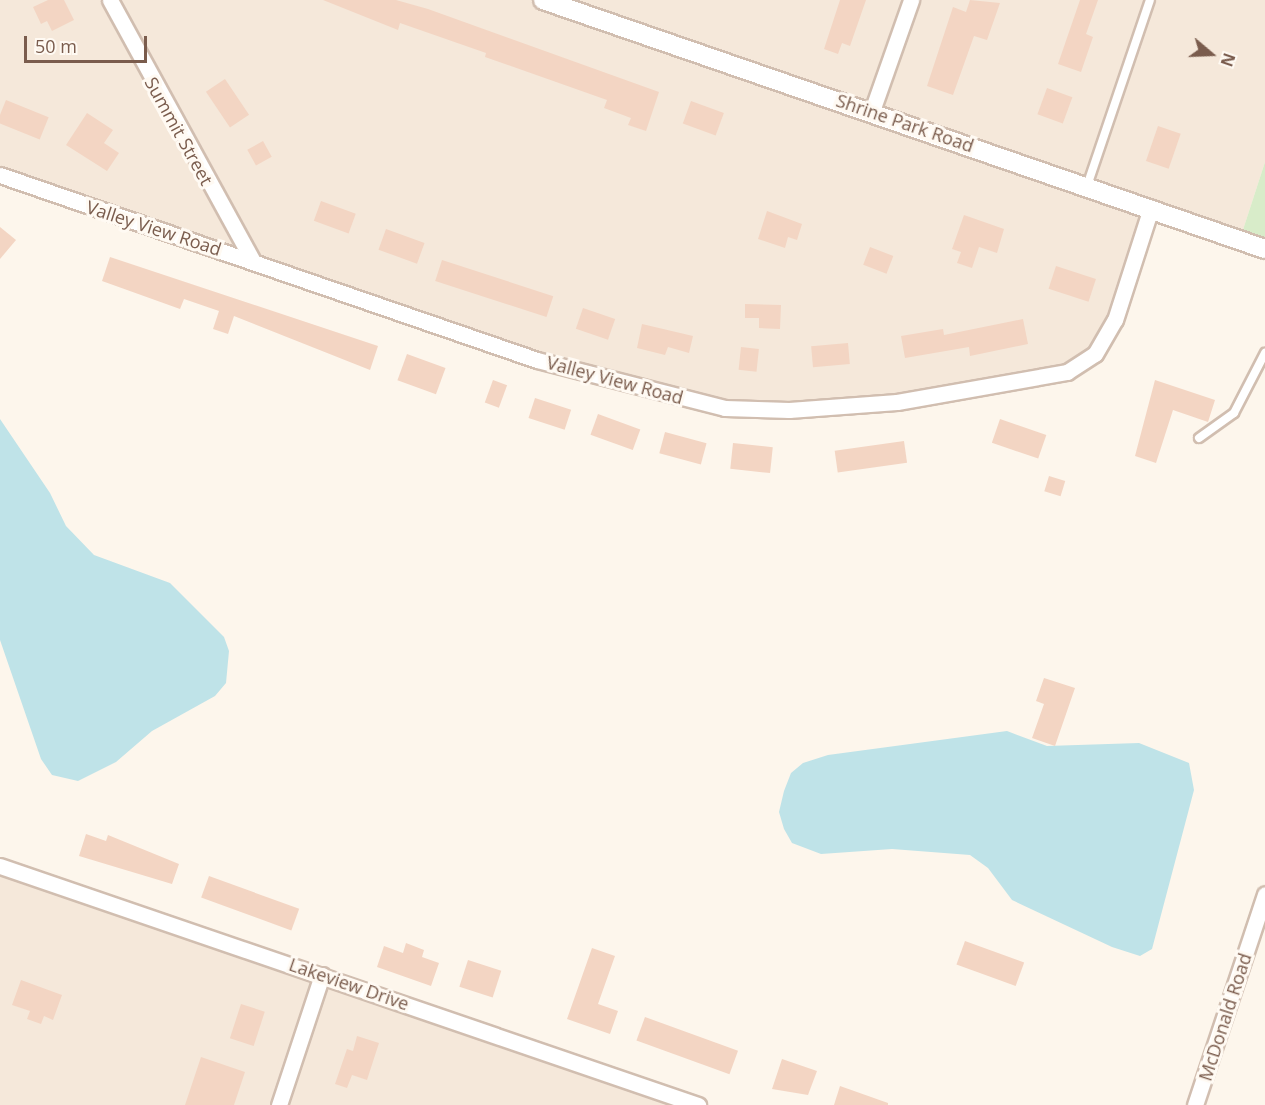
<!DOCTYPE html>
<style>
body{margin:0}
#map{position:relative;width:1265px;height:1105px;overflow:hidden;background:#fdf6ec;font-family:"Open Sans",sans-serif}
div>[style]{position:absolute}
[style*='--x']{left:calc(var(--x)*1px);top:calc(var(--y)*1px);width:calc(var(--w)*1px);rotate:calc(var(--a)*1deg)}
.residential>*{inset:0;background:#f5e8da}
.green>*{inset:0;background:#d8ecc9}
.water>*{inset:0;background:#bfe3e8}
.building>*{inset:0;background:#f3d5c3;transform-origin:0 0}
.roads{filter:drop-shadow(2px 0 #d1beb0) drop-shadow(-2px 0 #d1beb0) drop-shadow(0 2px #d1beb0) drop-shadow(0 -2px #d1beb0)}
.service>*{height:8px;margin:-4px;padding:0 4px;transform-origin:4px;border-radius:4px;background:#fff}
.minor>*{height:15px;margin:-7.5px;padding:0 7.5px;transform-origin:7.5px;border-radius:7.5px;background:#fff}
.tertiary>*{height:18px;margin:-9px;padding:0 9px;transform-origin:9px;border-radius:9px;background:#fff}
span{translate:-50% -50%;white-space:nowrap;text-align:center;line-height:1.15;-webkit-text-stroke:6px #fffaf3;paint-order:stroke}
.street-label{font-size:18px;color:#7a5c4d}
.north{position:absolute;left:1181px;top:24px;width:60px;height:60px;-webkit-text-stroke:4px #fffaf3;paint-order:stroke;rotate:109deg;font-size:16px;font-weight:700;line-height:24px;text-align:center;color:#7a5c4d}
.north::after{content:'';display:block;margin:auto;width:21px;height:27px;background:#7a5c4d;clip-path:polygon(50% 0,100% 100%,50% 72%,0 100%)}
.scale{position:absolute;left:24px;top:36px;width:123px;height:27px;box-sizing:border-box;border:3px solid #7a5c4d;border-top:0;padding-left:8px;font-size:18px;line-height:21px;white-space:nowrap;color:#7a5c4d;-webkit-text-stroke:4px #fffaf3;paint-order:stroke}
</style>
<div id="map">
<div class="residential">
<div style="clip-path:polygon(0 0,1265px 0,1265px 162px,1239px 242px,1151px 208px,1095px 354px,1067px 372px,789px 410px,643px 389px,0 175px)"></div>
<div style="clip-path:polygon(0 866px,692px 1105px,0 1105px)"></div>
</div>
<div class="green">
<div style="clip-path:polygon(1265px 162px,1265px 249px,1239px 242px)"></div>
</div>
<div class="water">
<div style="clip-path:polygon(0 419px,50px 493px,66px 526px,94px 555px,170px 583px,224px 637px,229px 651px,226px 683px,215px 696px,152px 731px,116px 762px,78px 781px,52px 775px,41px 759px,0 640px)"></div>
<div style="clip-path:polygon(1007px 731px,1047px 746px,1139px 743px,1189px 763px,1194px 790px,1152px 949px,1140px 956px,1112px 947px,1012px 900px,988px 868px,970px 855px,892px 849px,821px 854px,792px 843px,784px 829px,779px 812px,784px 791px,791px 773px,803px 763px,828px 755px)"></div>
</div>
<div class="building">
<div style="clip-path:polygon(48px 0,64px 0,74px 20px,52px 31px,47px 21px,41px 24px,33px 7px)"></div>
<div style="clip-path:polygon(323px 0,396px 0,428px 9px,659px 92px,646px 131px,628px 125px,631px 118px,604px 108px,607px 100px,485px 57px,486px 53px,400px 23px,398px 30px)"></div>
<div style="clip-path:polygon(840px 0,866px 0,850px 46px,842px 43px,838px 54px,824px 49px)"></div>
<div style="clip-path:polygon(970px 0,1000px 3px,987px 40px,974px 36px,953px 95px,927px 86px,953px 7px,966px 12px)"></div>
<div style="clip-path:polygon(1080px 0,1098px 0,1086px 34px,1093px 37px,1081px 72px,1058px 64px)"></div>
<div style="left:225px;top:79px;width:43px;height:23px;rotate:56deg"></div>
<div style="left:1047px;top:88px;width:27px;height:28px;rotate:20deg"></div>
<div style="left:6px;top:100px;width:46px;height:24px;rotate:22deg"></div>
<div style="left:691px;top:101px;width:35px;height:24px;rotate:20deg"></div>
<div style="clip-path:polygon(87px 113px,113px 130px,104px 143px,119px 153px,107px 171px,66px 145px)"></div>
<div style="left:1158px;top:126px;width:24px;height:37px;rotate:19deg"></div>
<div style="left:263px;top:141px;width:18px;height:18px;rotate:61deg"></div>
<div style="left:321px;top:201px;width:37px;height:21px;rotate:20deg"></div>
<div style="clip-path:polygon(767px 211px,802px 224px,797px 240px,788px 237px,785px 248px,758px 239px)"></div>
<div style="clip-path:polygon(964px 215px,1004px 229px,997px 253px,979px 247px,972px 268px,957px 263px,961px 252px,952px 249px)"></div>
<div style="clip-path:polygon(0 227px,16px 240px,0 259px)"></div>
<div style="left:386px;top:229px;width:41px;height:22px;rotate:20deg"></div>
<div style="left:870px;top:247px;width:25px;height:19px;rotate:21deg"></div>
<div style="clip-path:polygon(110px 257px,378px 346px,370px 370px,234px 316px,228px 334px,213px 329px,219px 311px,184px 299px,180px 309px,102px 281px)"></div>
<div style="left:442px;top:260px;width:117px;height:22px;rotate:18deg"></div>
<div style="left:1056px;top:266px;width:42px;height:24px;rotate:18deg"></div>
<div style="clip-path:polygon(745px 304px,781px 305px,780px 329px,759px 328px,759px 318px,745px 318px)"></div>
<div style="left:583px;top:308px;width:34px;height:22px;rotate:19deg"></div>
<div style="clip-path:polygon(1023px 319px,1028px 344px,970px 356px,969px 347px,905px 358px,901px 336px,943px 329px,944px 335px)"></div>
<div style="clip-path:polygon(642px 324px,693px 336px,689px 353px,668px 347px,665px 355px,637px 348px)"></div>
<div style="left:848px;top:343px;width:21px;height:37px;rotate:85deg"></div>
<div style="left:741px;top:347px;width:18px;height:23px;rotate:6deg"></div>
<div style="left:407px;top:354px;width:41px;height:28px;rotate:20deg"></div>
<div style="left:493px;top:380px;width:15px;height:24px;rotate:20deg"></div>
<div style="clip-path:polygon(1155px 380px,1215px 400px,1208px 422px,1173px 410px,1156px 463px,1135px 456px)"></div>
<div style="left:535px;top:398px;width:38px;height:21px;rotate:18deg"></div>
<div style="left:598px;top:414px;width:45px;height:22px;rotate:20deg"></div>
<div style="left:1000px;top:419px;width:49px;height:25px;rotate:19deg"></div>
<div style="left:665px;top:432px;width:43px;height:22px;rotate:15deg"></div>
<div style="left:904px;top:441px;width:22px;height:70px;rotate:82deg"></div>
<div style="left:733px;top:443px;width:40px;height:26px;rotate:6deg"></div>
<div style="left:1049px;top:476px;width:17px;height:16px;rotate:17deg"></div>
<div style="clip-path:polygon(1044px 678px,1075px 688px,1055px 746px,1032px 738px,1044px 704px,1036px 701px)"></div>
<div style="clip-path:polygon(86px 834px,106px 841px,108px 835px,179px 864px,172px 884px,79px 856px)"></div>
<div style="left:209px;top:876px;width:96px;height:23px;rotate:20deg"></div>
<div style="left:965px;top:941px;width:63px;height:25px;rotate:20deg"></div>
<div style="clip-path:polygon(406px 943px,424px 950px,422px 957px,439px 963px,431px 986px,377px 967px,384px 946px,403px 953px)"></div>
<div style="clip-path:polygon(592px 948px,615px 956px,598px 1004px,618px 1011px,610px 1034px,567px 1019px)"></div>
<div style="left:468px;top:960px;width:35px;height:28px;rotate:18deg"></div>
<div style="clip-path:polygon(21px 980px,62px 995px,53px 1020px,44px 1016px,41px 1024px,27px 1019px,30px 1011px,12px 1005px)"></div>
<div style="left:241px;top:1004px;width:25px;height:36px;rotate:18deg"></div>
<div style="left:645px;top:1017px;width:99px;height:25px;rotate:20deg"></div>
<div style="clip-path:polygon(357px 1036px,379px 1043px,367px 1080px,352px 1075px,347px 1088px,335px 1084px,347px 1049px,353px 1051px)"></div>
<div style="clip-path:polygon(201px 1057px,245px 1072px,234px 1105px,185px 1105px)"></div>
<div style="clip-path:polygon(782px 1059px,817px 1071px,808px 1095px,772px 1089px)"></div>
<div style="clip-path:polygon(840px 1086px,888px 1103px,888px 1105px,834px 1105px)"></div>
</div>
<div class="roads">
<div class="service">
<div style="--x:1087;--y:186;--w:196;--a:-71.3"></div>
<div style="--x:1199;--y:438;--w:43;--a:-35.5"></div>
<div style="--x:1234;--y:413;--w:68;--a:-62.7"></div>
</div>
<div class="minor">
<div style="--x:110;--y:0;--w:295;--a:61.3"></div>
<div style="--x:872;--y:111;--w:118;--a:-70.6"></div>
<div style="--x:0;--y:175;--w:568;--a:19.01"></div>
<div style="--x:537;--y:360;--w:194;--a:14.3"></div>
<div style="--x:725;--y:408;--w:64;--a:1.8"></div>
<div style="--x:789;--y:410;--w:108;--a:-4.2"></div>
<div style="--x:897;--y:402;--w:173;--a:-10"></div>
<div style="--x:1067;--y:372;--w:33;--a:-33"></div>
<div style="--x:1095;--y:354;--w:39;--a:-60"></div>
<div style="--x:1115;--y:320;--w:118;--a:-72.2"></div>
<div style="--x:0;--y:866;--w:738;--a:18.9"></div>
<div style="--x:279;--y:1105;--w:137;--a:-71.7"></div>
<div style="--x:1195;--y:1105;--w:222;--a:-71.6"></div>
</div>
<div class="tertiary">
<div style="--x:543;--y:0;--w:764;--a:19.03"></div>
</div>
</div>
<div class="street-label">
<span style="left:905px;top:123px;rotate:19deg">Shrine Park Road</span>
<span style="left:179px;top:131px;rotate:61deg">Summit Street</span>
<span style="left:154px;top:228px;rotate:18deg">Valley View Road</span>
<span style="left:615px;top:380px;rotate:15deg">Valley View Road</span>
<span style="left:349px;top:984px;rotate:19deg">Lakeview Drive</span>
<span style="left:1225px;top:1017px;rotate:-72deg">McDonald Road</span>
</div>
<div class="north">N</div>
<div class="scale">50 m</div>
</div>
